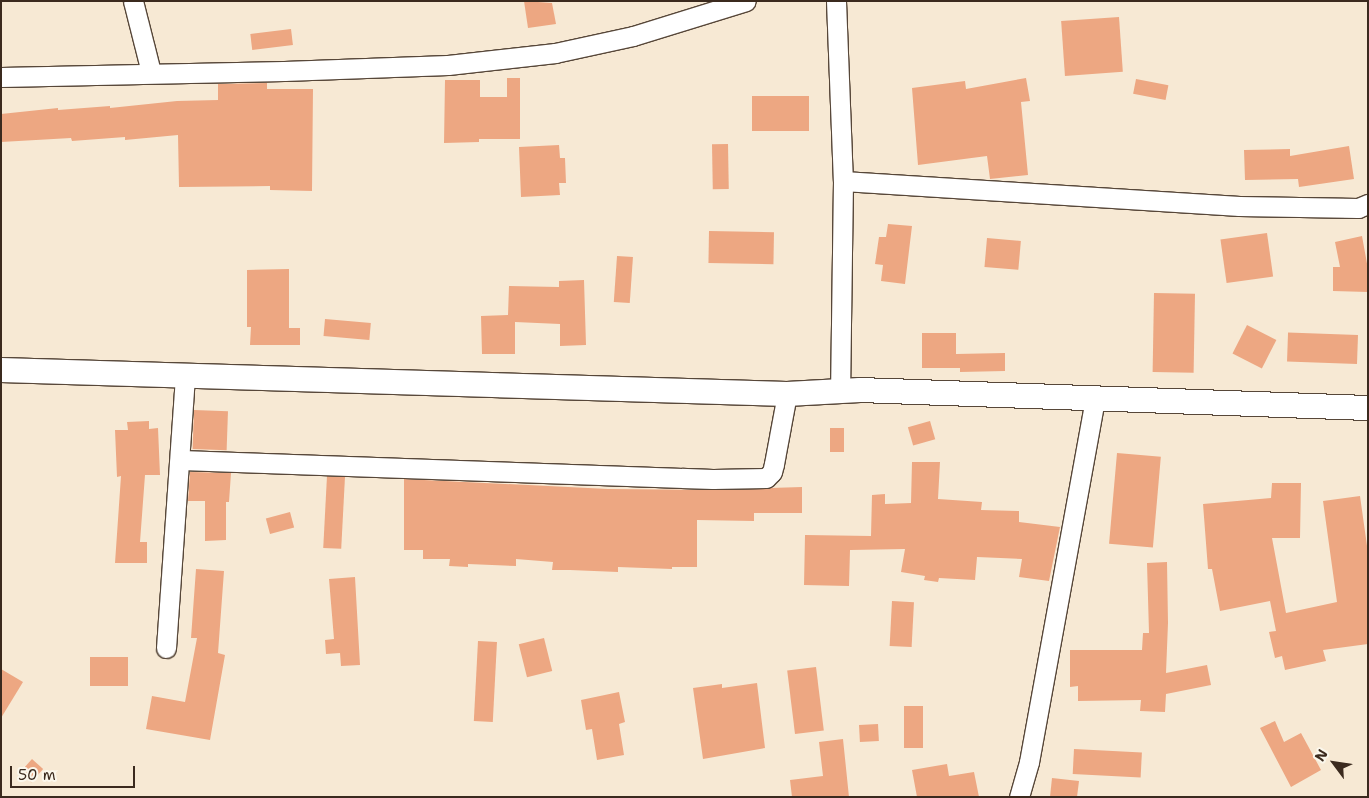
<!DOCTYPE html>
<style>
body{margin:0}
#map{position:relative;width:1369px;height:798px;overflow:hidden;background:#f7e9d4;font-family:"Shantell Sans",sans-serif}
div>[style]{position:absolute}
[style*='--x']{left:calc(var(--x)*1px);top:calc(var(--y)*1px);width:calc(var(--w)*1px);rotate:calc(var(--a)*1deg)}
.building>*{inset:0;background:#eda782;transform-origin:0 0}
.roads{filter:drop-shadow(1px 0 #574739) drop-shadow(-1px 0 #574739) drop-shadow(0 1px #574739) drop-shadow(0 -1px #574739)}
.minor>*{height:19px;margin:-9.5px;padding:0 9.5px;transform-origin:9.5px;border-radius:9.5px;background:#fff}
.tertiary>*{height:24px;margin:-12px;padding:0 12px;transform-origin:12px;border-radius:12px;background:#fff}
span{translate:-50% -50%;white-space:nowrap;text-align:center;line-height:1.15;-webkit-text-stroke:4.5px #fbf7ec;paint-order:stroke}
.frame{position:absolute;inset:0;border:2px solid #3b2a1e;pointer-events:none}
.north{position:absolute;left:1309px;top:738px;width:50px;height:50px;-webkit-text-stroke:4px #fbf7ec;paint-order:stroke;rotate:301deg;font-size:14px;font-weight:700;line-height:20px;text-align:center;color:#3b2a1e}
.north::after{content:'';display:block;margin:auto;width:18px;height:22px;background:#3b2a1e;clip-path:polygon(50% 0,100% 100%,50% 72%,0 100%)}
.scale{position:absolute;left:10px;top:766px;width:125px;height:22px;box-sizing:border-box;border:2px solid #3b2a1e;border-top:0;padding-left:6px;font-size:15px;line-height:18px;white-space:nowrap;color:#3b2a1e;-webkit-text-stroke:4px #fbf7ec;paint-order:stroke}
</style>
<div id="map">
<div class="building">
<div style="clip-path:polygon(524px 1px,552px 3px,556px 24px,528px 28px)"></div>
<div style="left:1119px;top:17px;width:55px;height:58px;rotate:86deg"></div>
<div style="left:291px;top:29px;width:16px;height:41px;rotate:83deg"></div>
<div style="clip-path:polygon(507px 78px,520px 78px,520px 139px,479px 139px,479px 142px,444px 143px,445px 80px,480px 80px,480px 97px,507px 97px)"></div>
<div style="clip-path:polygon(1026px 78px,1030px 101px,1021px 102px,1028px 175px,990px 179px,987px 156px,918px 165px,912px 88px,965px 81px,966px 89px)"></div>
<div style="left:1136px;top:79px;width:33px;height:15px;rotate:11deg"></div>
<div style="clip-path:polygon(267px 83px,267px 89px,313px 89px,312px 191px,270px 190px,270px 186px,179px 187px,178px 135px,125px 140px,125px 137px,72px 141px,71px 138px,1px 142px,1px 114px,58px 108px,58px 110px,110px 106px,110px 108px,177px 101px,218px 100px,218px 84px)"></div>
<div style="left:752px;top:96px;width:57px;height:35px"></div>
<div style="left:728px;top:144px;width:45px;height:16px;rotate:89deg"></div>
<div style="clip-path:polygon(559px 145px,560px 158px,565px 158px,566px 183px,559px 183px,560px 195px,521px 197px,519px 147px)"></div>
<div style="clip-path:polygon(1349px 146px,1354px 179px,1299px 187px,1298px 179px,1245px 180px,1244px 150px,1290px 149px,1290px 156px)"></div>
<div style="clip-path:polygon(888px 224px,912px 226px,905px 284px,881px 281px,883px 265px,875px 264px,879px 237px,886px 237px)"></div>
<div style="left:709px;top:231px;width:65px;height:32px;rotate:1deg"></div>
<div style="left:1267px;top:233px;width:44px;height:47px;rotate:82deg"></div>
<div style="clip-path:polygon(1362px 236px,1368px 269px,1368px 292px,1333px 291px,1333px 267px,1340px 267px,1335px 242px)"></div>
<div style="left:987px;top:238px;width:34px;height:29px;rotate:5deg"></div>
<div style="left:617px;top:256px;width:16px;height:46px;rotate:4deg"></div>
<div style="clip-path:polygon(289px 269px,289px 328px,300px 328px,300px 345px,250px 345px,251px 327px,247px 327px,247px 270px)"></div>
<div style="clip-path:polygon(584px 280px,586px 345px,560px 346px,560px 324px,515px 322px,515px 354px,482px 354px,481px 316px,508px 315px,509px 286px,559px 287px,559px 281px)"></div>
<div style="left:1154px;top:293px;width:41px;height:79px;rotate:1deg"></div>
<div style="left:325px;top:319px;width:46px;height:17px;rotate:5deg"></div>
<div style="left:1247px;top:325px;width:33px;height:32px;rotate:27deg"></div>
<div style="clip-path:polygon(922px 333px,956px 333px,956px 354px,1005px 353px,1005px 371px,960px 372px,960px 368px,922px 368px)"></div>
<div style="left:1358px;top:335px;width:29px;height:70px;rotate:92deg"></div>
<div style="left:194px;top:410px;width:34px;height:39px;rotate:2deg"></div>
<div style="clip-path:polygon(149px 421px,149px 429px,158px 428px,160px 475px,145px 475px,140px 542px,147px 542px,147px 563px,115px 563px,121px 476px,117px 477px,115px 430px,128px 430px,127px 422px)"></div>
<div style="left:930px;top:421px;width:19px;height:23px;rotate:74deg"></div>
<div style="left:830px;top:428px;width:14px;height:24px"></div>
<div style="left:1117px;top:453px;width:44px;height:91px;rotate:5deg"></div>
<div style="clip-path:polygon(912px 462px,940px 462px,938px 499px,982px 502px,981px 510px,1019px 511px,1019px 522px,1060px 527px,1049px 581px,1019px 577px,1022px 559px,977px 557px,975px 580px,939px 578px,938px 582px,924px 580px,925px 576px,901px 572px,905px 549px,850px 550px,849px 586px,804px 585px,805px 535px,871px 536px,872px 495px,885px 494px,885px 504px,911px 503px)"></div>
<div style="clip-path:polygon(190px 472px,231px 473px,229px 502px,226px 502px,226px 540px,205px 541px,205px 501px,188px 501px)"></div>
<div style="left:327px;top:476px;width:18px;height:72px;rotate:3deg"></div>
<div style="clip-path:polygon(404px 479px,608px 489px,713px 490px,802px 487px,802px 513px,754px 513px,754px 521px,697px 520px,697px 567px,672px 567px,672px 569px,618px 567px,618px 572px,570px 570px,552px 570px,553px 562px,516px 559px,516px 566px,468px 564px,468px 567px,449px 566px,450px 559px,423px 559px,423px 550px,404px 550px)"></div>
<div style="clip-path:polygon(1272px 483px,1301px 483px,1300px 538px,1272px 538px,1286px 613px,1337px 602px,1323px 501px,1360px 496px,1368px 553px,1368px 644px,1323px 650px,1326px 661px,1285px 670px,1282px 656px,1275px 658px,1269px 632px,1276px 631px,1270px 601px,1220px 611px,1212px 569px,1208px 569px,1203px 504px,1271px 498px)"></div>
<div style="left:290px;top:512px;width:16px;height:25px;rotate:75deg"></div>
<div style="clip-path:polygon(1167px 562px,1168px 623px,1166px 673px,1207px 665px,1211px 685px,1166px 694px,1165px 712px,1140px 711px,1141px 700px,1078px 701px,1078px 686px,1070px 687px,1070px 650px,1142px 650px,1143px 633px,1149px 633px,1147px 563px)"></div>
<div style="clip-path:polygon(196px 569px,224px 571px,218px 653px,225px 655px,210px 740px,146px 729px,152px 696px,185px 702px,197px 638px,191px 638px)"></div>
<div style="clip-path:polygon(355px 577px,360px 665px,341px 666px,340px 653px,326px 654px,325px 640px,334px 639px,329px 579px)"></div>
<div style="left:892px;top:601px;width:22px;height:45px;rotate:3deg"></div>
<div style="left:544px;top:638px;width:34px;height:26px;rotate:76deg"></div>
<div style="left:478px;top:641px;width:19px;height:80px;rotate:3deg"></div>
<div style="left:90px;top:657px;width:38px;height:29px"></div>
<div style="left:816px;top:667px;width:64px;height:29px;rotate:83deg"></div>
<div style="clip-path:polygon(1px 669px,23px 682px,1px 718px)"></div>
<div style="clip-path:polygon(757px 683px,765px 748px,703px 759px,693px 688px,722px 684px,722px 688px)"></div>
<div style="clip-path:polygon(619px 692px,625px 722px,619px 724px,624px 755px,597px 760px,592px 729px,586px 730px,581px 700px)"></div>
<div style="left:904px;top:706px;width:19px;height:42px"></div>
<div style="clip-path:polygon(1275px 721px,1284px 742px,1301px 733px,1321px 770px,1291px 787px,1260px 728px)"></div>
<div style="left:878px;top:724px;width:17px;height:19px;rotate:87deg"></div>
<div style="clip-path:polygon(843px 739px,849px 797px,792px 797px,790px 780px,823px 776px,819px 742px)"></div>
<div style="left:1074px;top:749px;width:68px;height:25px;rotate:3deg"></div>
<div style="left:32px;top:759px;width:15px;height:18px;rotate:42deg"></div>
<div style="clip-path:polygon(947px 764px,949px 776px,974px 772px,979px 797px,917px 797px,912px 770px)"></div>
<div style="clip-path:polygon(1052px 778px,1079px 781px,1077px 797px,1050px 797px)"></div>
</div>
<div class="roads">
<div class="minor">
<div style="--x:133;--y:1;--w:73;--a:75.8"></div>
<div style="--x:836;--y:1;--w:180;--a:87.8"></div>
<div style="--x:843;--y:181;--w:209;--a:90.8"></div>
<div style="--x:1;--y:77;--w:283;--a:-1.2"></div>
<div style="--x:284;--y:71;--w:164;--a:-2.1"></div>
<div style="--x:448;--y:65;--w:108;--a:-6.4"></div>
<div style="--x:555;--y:53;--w:80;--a:-12.3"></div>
<div style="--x:633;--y:36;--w:118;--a:-17.2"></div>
<div style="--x:843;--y:181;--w:397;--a:3.6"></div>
<div style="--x:1239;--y:206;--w:119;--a:1"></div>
<div style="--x:1358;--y:208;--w:11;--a:-22"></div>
<div style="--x:181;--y:460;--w:532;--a:2.05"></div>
<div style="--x:713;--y:479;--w:53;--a:-1.1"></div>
<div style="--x:766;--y:478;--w:8;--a:-45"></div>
<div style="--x:772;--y:472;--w:8;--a:-76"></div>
<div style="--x:774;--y:464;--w:71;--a:-79.5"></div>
<div style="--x:166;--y:648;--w:273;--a:-86"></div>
<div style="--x:1019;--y:797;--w:36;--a:-74"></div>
<div style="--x:1029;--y:762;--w:369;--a:-79.7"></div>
</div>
<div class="tertiary">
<div style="--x:1;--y:370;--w:786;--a:1.75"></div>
<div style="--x:787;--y:394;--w:73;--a:-3.1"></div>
<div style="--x:860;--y:390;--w:508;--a:2.03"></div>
</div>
</div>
<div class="frame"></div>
<div class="north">N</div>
<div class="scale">50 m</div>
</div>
